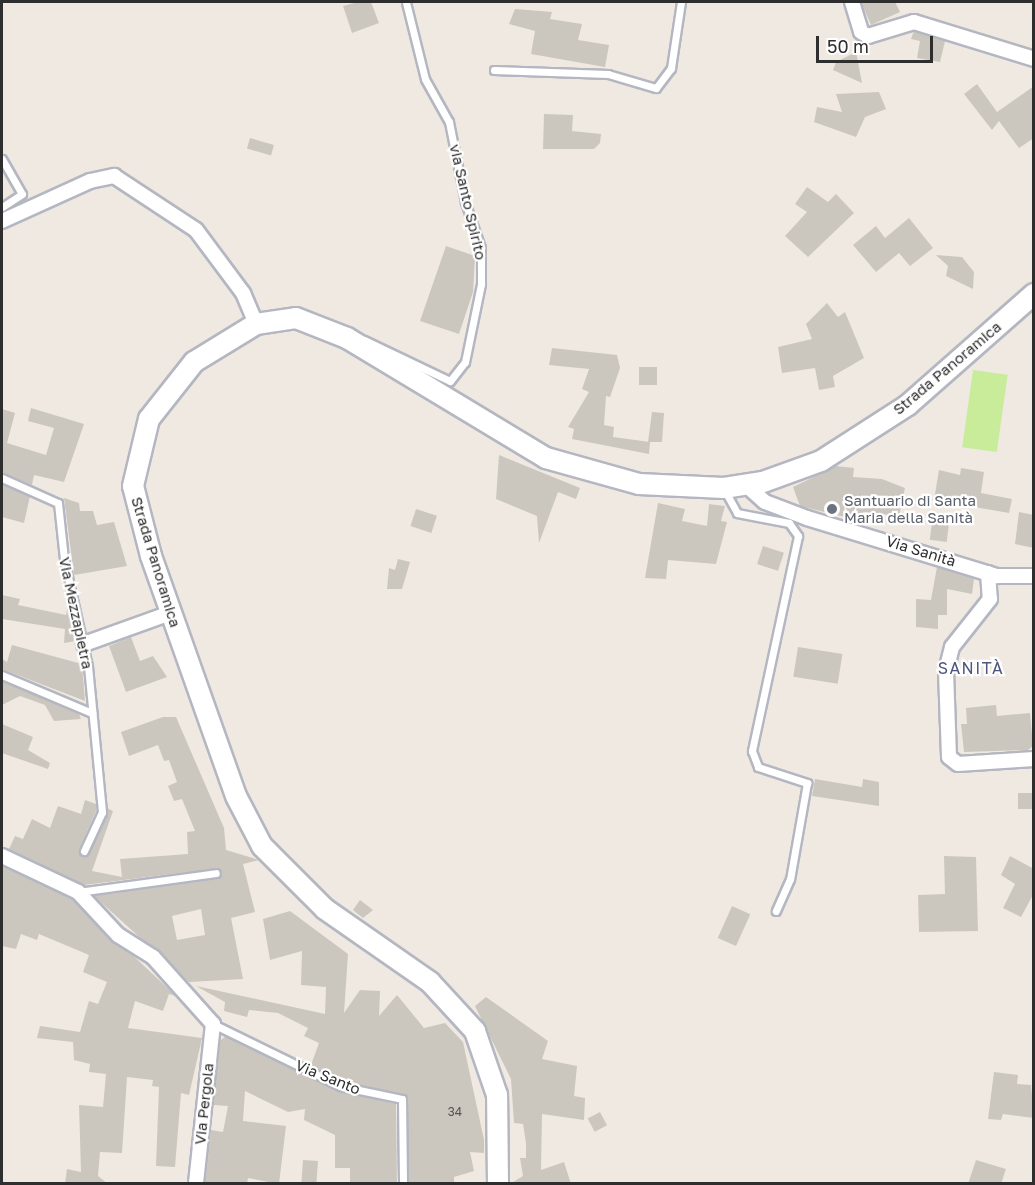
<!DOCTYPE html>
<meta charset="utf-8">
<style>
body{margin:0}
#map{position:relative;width:1035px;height:1185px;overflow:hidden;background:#efe9e1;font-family:"Golos Text",sans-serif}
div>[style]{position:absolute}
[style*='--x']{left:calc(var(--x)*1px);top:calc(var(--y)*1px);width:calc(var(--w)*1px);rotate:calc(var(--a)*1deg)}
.pitch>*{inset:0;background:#c9ec9a;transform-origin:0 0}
.building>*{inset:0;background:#cbc7bf;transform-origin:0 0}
.roads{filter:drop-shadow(2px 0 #b4b7c1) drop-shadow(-2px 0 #b4b7c1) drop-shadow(0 2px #b4b7c1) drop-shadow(0 -2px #b4b7c1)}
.service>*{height:7px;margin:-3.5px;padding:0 3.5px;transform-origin:3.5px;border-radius:3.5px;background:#fff}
.minor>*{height:14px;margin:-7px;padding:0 7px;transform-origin:7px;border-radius:7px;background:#fff}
.secondary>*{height:20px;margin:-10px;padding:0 10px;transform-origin:10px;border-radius:10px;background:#fff}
.dots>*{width:16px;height:16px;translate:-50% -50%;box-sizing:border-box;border:3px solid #fff;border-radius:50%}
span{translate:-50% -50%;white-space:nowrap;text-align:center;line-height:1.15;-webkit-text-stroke:4.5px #fff;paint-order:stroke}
.number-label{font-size:12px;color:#555452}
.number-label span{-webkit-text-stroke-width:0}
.street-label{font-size:15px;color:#2e2e2e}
.worship-label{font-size:15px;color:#5b616d}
.left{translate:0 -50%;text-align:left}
.neighbourhood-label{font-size:16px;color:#4d5680;letter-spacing:1.5px}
.frame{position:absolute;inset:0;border:3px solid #2e2e2e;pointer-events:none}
.scale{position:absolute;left:816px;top:36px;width:117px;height:27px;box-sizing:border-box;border:3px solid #2e2e2e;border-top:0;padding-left:8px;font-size:18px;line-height:21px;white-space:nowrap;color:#2e2e2e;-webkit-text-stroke:4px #fff;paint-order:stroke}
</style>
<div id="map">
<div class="pitch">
<div style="left:973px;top:370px;width:35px;height:78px;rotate:8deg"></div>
</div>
<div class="building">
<div style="clip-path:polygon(358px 2px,371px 2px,379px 23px,352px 33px,343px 6px)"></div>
<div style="clip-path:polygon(861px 2px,895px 2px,900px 12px,871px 25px)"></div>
<div style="clip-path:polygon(515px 9px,552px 12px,550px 19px,582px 24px,578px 40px,609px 45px,605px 67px,531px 54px,535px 31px,509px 24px)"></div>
<div style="clip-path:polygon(914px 31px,945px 41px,940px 62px,917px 58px,920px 41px,911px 39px)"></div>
<div style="clip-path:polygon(856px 52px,862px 83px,833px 70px,836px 62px)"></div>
<div style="clip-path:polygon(977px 84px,997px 112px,1034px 86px,1034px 138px,1019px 148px,999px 121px,992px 130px,964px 94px)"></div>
<div style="clip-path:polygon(879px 92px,886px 109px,865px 117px,856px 137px,814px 122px,817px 107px,842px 112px,836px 94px)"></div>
<div style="clip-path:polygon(544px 114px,573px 115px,572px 131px,601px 134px,600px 143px,594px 149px,543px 149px)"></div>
<div style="left:250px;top:138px;width:25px;height:11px;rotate:16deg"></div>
<div style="clip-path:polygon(807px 187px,828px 202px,836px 194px,854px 213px,808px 257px,785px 236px,807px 212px,795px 204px)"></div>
<div style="clip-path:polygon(909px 218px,933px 248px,910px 266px,899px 253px,876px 272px,853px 245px,876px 226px,885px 238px)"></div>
<div style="clip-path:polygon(446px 246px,475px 256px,473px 292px,459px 334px,420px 321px)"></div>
<div style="clip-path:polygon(936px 255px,962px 257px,974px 272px,973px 289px,946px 276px,948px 266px)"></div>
<div style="clip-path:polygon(827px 303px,838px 317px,845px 312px,864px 358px,833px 376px,835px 387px,819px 390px,815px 368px,782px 373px,778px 347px,812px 339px,806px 324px)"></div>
<div style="clip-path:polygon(552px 348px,617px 355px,620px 368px,610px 397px,606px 396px,604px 425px,614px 427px,613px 437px,650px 442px,649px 454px,572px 439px,574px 429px,568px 427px,589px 392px,582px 389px,589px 369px,549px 365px)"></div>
<div style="left:639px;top:367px;width:18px;height:18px"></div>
<div style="clip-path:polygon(31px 408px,84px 424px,64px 482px,34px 475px,32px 485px,2px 472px,2px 409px,15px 413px,7px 443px,46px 455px,54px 428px,28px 421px)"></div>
<div style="clip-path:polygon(652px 412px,664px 413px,662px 442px,648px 442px)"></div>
<div style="clip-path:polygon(499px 455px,580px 488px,576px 499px,558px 492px,539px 543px,537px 516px,496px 499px)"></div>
<div style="clip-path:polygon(836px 466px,854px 468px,853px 477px,882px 479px,905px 488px,899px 516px,863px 512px,861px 521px,800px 506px,793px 487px)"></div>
<div style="clip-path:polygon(961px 468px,984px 472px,981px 493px,1012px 499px,1009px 513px,934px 500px,939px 470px,960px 475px)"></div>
<div style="clip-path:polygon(2px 484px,30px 496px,24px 523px,2px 517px)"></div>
<div style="clip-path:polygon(64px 498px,79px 503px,80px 511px,93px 511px,97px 525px,114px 522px,127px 566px,74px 575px)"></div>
<div style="clip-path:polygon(658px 503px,685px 509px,682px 521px,707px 526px,709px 504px,725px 506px,721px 521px,727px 522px,716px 564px,668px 560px,666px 579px,645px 578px)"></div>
<div style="left:416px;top:509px;width:22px;height:18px;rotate:18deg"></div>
<div style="clip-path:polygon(1019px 512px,1034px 515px,1034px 548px,1015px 544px)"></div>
<div style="left:932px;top:522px;width:17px;height:18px;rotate:7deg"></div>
<div style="left:763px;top:546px;width:22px;height:19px;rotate:18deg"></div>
<div style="clip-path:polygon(398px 559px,410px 562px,402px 589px,387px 589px,389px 568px,395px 570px)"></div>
<div style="clip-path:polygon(937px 567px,974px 579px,972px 594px,947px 589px,947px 615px,938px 615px,938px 629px,916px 627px,916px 599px,931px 600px)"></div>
<div style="clip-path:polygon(2px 595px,20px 599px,18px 605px,66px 615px,68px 605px,76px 641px,64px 643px,65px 629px,2px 619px)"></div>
<div style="clip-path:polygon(131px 637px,140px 661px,153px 656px,167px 677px,126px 692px,109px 646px)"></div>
<div style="clip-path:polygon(12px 645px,82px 664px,85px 701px,2px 669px,2px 659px,7px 662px)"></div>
<div style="left:798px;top:647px;width:45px;height:30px;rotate:9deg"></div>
<div style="clip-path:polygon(2px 681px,79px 714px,81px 719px,54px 721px,45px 705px,20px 696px,2px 705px)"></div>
<div style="clip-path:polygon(996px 705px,997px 716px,1030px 713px,1033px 746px,1028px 750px,964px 752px,961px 724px,967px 724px,966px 708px)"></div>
<div style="clip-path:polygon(evenodd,163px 717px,176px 717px,224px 828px,226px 850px,259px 860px,243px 864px,255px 912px,231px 918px,243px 979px,189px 982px,94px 896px,217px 879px,219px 868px,84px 885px,9px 849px,15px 836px,23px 839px,32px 819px,50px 828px,58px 806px,81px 814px,85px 800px,96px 804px,96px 811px,79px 849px,82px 856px,89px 853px,107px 808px,113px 811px,92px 871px,122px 877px,120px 859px,188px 854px,187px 832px,195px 831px,182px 799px,174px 801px,168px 786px,177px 782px,169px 760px,164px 761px,158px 745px,129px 756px,121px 732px,163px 717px,201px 909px,205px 935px,177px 940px,172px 916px,201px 909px)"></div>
<div style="clip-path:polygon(2px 724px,33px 737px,28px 750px,50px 763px,48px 769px,2px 753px)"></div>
<div style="clip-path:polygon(815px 779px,862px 787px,863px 779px,879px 782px,879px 806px,812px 796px)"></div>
<div style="left:1018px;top:793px;width:16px;height:16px"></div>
<div style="clip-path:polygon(944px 856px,976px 857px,978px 931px,919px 932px,918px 895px,945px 894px)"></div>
<div style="clip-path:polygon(1010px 856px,1034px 869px,1034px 893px,1021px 917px,1003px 908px,1015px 884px,1001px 875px)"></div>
<div style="clip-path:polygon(2px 866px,73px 899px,176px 996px,169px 994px,163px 1011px,135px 1001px,128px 1028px,202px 1038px,189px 1095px,181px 1093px,175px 1167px,156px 1166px,159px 1087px,152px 1086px,153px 1080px,127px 1077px,122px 1153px,100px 1152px,98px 1176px,108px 1184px,65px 1184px,67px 1169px,81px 1172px,79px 1105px,103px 1107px,106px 1074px,89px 1072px,90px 1064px,74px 1060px,73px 1042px,37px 1038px,40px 1026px,80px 1032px,89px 1001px,98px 1004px,107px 982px,83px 972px,89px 955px,39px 934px,37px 940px,21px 934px,16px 949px,2px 946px)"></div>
<div style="clip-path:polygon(360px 900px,373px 910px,363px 918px,353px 910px)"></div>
<div style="left:732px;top:906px;width:20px;height:35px;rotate:24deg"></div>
<div style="clip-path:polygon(290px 911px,348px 954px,344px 1013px,360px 990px,380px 991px,379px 1016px,397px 995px,424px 1028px,445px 1023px,463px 1042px,484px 1140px,484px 1153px,470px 1152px,474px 1171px,454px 1177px,454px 1184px,409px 1184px,406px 1095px,342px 1081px,311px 1065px,319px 1043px,304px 1036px,308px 1028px,278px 1013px,249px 1010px,247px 1017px,224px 1011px,225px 1002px,196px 986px,325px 1014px,326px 987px,301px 985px,302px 951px,270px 960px,263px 919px)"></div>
<div style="clip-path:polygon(486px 997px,548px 1041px,542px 1059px,577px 1066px,574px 1096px,585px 1098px,584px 1120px,542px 1114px,541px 1170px,564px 1162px,571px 1184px,510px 1184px,523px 1176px,520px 1158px,526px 1158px,526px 1143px,523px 1124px,514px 1123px,511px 1079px,475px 1006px)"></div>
<div style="clip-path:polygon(226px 1036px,338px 1091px,396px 1104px,397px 1184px,350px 1184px,350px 1168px,335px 1168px,335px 1135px,304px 1120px,305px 1109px,288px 1112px,245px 1091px,243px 1121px,286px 1126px,279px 1184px,248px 1178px,247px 1184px,205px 1184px,211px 1130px,223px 1132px,228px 1106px,213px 1105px,220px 1041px)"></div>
<div style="clip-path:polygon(994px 1072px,1018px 1075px,1017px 1084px,1031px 1085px,1034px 1118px,1003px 1114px,1001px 1120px,988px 1119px)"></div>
<div style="left:600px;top:1112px;width:15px;height:14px;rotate:62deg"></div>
<div style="left:303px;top:1160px;width:15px;height:24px;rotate:4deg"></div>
<div style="clip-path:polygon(976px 1160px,1006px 1169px,1001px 1184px,968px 1184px)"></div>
</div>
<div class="roads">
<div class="service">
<div style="--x:494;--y:70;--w:114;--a:2"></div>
<div style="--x:608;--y:74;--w:50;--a:16.3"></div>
<div style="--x:656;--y:88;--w:25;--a:-53"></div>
<div style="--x:671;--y:68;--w:67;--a:-81.4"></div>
<div style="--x:2;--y:159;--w:40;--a:60.3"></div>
<div style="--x:22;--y:194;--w:24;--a:147"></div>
<div style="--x:364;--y:340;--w:95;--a:25.5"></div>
<div style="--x:450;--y:381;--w:24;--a:-52"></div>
<div style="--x:465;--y:362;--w:80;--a:-78.4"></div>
<div style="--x:481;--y:284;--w:36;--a:-90"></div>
<div style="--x:481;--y:248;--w:49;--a:-109.2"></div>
<div style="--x:465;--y:202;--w:82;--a:-101.3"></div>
<div style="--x:449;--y:122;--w:49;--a:-119.2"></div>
<div style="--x:425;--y:79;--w:79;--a:-103.9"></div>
<div style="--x:2;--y:478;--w:61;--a:24.1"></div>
<div style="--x:58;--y:503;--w:56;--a:83.9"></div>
<div style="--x:64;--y:559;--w:110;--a:77.4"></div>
<div style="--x:88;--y:666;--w:147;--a:84.5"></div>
<div style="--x:102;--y:812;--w:43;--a:114.8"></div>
<div style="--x:725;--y:491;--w:25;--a:61"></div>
<div style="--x:737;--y:513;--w:53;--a:10.9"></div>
<div style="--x:789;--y:523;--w:16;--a:55"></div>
<div style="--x:798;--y:536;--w:220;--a:102.1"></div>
<div style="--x:752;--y:751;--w:17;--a:69"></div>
<div style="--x:758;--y:767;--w:52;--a:18.1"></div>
<div style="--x:807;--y:783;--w:97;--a:100"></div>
<div style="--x:790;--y:879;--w:35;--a:114"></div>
<div style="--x:2;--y:675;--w:98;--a:22.9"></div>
<div style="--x:78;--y:892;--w:139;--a:-7.8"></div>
<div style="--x:213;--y:1024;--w:141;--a:26"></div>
<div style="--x:340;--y:1086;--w:63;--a:11.8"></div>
<div style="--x:402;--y:1099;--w:85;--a:89.3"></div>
</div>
<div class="minor">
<div style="--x:852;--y:2;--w:31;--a:73"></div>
<div style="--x:861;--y:32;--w:8;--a:30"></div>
<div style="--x:868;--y:36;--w:48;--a:-16.9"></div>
<div style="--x:914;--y:22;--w:126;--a:17.1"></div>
<div style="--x:2;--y:221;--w:97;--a:-24.4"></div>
<div style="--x:90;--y:181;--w:25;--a:-12"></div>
<div style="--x:114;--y:176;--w:98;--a:33.4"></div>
<div style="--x:196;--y:230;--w:79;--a:53.3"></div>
<div style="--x:243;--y:293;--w:34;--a:67"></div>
<div style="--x:746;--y:485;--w:25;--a:42"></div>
<div style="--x:765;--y:502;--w:45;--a:20.9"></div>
<div style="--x:807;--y:518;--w:199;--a:17"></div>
<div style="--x:997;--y:576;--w:37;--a:0"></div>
<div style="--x:988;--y:573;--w:26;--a:86"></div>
<div style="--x:990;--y:599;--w:61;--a:128.4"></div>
<div style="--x:952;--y:647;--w:25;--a:104"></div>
<div style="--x:946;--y:671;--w:86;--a:88"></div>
<div style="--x:949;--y:757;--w:11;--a:38"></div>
<div style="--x:958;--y:764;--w:76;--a:-3.8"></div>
<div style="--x:84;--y:644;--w:91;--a:-19.8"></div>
<div style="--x:2;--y:856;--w:84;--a:25.3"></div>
<div style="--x:78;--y:892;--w:59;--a:47.1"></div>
<div style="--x:118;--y:935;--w:41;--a:32.2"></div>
<div style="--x:153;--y:957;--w:90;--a:48.2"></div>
<div style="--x:213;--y:1024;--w:161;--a:96.1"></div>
</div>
<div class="secondary">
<div style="--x:498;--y:1184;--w:89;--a:-90.6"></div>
<div style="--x:497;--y:1095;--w:68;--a:-109"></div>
<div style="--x:475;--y:1031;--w:67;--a:-132.6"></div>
<div style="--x:430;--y:982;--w:128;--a:-145.2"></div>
<div style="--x:325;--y:909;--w:89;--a:-135"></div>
<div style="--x:262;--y:846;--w:56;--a:-117.5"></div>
<div style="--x:236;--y:796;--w:255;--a:-109.5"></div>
<div style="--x:151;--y:556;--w:72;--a:-104.4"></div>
<div style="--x:133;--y:486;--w:69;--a:-76.6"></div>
<div style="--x:149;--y:419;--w:73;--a:-51.7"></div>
<div style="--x:194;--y:362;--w:73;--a:-31.5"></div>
<div style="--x:256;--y:324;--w:40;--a:-8.5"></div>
<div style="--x:296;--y:318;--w:55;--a:21.4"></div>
<div style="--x:347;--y:338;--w:232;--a:31.1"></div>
<div style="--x:546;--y:458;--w:97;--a:15.6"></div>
<div style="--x:639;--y:484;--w:85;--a:2.7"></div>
<div style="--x:724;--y:488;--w:39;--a:-9"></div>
<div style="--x:763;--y:482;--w:62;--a:-19.9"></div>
<div style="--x:821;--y:461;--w:103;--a:-32.8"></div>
<div style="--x:908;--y:405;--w:168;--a:-41.4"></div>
</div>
</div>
<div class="dots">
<div style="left:832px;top:509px;background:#6b7280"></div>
</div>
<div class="number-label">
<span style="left:455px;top:1112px">34</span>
</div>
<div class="street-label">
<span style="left:468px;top:202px;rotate:77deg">via Santo Spirito</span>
<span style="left:947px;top:368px;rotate:-40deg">Strada Panoramica</span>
<span style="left:921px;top:551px;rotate:17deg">Via Sanità</span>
<span style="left:156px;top:562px;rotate:73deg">Strada Panoramica</span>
<span style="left:76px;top:613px;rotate:78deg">Via Mezzapietra</span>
<span style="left:328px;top:1077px;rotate:22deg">Via Santo</span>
<span style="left:204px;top:1104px;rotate:-84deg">Via Pergola</span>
</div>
<div class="worship-label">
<span class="left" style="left:844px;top:509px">Santuario di Santa<br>Maria della Sanità</span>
</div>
<div class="neighbourhood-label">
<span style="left:971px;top:668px">SANITÀ</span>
</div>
<div class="frame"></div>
<div class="scale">50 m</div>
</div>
